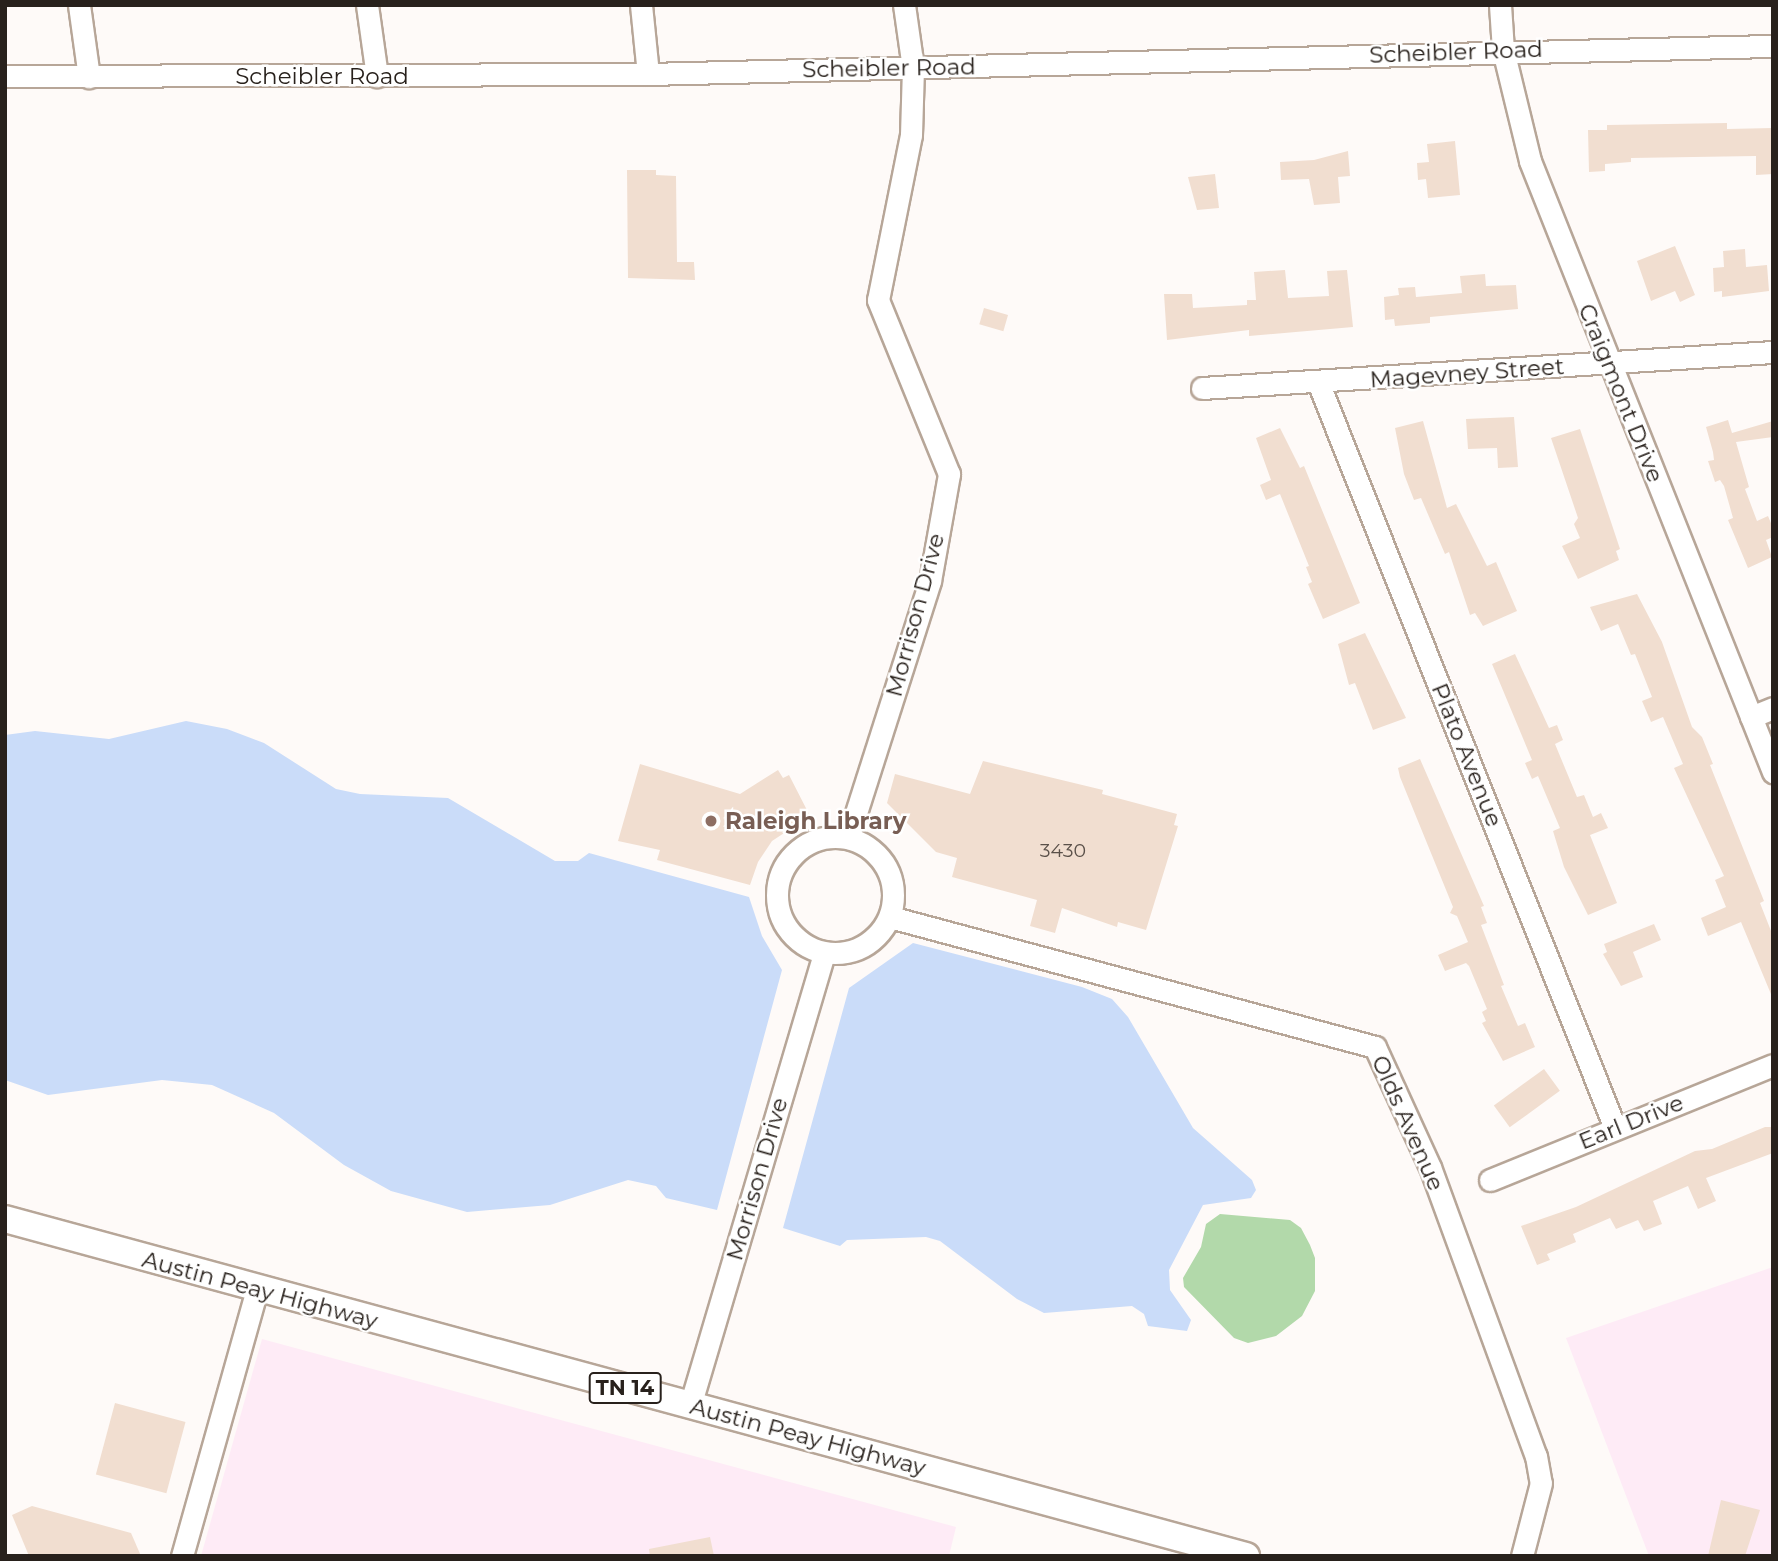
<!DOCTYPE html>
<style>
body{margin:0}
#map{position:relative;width:1778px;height:1561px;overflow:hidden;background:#fefaf8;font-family:Montserrat,sans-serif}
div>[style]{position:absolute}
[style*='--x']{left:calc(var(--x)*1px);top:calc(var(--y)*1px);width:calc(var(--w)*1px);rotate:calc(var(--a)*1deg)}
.commercial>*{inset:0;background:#feebf6}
.green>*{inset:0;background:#b2d9aa}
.water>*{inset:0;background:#cadcf9}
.building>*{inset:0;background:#f1ded0;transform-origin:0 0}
.roads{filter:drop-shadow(2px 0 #b7a698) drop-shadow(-2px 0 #b7a698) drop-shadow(0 2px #b7a698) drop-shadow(0 -2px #b7a698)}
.minor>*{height:21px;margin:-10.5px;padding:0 10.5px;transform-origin:10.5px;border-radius:10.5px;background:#fff}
.minor>.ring{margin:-10.5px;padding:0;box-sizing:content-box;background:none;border:21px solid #fff;border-radius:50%}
.major>*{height:26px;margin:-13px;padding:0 13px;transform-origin:13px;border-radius:13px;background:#fff}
.dots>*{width:19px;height:19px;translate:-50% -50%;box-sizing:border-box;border:4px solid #fff;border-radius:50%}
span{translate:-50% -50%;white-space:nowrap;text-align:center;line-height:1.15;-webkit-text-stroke:5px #fff;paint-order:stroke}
.number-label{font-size:19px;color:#5a5049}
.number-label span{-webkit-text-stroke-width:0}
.shield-label span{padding:2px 5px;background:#fff;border:2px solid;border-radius:5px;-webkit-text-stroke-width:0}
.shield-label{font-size:21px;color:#28211c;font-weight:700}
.street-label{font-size:23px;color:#28211c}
.education-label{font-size:23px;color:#785e54;font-weight:700}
.left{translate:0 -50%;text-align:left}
.frame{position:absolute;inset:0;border:7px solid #28211c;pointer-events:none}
</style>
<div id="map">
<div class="commercial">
<div style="clip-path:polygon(1773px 1267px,1773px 1556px,1649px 1556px,1566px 1338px)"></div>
<div style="clip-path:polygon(262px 1339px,956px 1527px,949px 1556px,201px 1556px)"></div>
</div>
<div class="green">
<div style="clip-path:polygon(1220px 1214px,1290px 1220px,1301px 1228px,1310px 1245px,1315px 1258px,1315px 1291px,1302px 1316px,1276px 1336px,1248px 1343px,1234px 1338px,1184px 1287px,1183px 1278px,1201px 1247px,1206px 1224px)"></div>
</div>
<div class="water">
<div style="clip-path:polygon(186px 721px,227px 729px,264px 743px,336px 789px,360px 794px,448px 798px,555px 861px,578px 861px,589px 853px,749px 897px,762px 936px,782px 970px,717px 1210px,666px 1198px,656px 1186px,628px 1180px,550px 1205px,467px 1212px,391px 1191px,344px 1165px,274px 1113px,212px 1085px,162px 1080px,48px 1095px,5px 1080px,5px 735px,35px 731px,109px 739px)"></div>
<div style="clip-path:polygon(913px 943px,1082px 987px,1112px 999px,1128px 1017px,1193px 1128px,1252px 1180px,1256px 1190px,1251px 1198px,1203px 1205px,1169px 1270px,1170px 1290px,1191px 1320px,1187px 1331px,1148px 1326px,1144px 1314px,1132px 1306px,1044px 1313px,1017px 1299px,940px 1241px,926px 1237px,847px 1240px,840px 1246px,783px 1228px,849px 988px)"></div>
</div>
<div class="building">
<div style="clip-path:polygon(1727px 123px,1727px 129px,1773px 128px,1773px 174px,1756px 175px,1756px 156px,1631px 158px,1631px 162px,1605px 164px,1605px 171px,1589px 172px,1588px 130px,1607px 130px,1607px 125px)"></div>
<div style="clip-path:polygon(1455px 141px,1460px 195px,1428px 198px,1426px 179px,1418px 180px,1417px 163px,1429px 162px,1427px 144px)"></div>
<div style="clip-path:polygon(1348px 151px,1350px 176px,1338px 177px,1340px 203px,1314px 205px,1309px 179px,1281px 180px,1280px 162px,1314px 160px)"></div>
<div style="clip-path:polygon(627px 170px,656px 170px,656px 175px,676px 176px,677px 262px,694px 262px,695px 280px,628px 278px)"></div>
<div style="clip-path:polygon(1215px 174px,1219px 208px,1197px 210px,1188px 177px)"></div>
<div style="clip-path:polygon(1675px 246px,1695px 295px,1680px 302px,1675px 291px,1651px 301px,1637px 261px)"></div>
<div style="clip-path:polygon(1745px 249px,1746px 267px,1767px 265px,1769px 291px,1722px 297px,1722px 291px,1714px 292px,1713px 268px,1724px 267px,1723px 251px)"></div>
<div style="clip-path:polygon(1285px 270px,1288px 298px,1329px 296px,1327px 271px,1347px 270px,1353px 327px,1249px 336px,1249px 330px,1167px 340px,1164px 294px,1192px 294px,1193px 308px,1247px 305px,1247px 300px,1256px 300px,1254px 272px)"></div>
<div style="clip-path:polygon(1485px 274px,1486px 286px,1516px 285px,1518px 309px,1430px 317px,1430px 323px,1395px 326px,1394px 319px,1385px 320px,1384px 297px,1399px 295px,1398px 288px,1415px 287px,1416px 297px,1462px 293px,1460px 276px)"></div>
<div style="left:984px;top:308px;width:25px;height:17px;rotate:16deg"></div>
<div style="clip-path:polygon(1514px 417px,1518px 467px,1498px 468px,1497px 448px,1468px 449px,1466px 419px)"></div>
<div style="clip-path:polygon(1728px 420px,1732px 433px,1773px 421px,1773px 437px,1736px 442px,1749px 487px,1745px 489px,1757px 521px,1768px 516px,1773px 528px,1773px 537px,1766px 540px,1772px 557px,1748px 568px,1728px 520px,1733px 518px,1724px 486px,1720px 480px,1715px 482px,1708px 461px,1714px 460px,1713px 452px,1706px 427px)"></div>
<div style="clip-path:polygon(1423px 421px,1447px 508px,1456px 504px,1487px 566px,1496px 562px,1517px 611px,1483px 626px,1475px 613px,1470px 615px,1449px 552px,1445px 554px,1421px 498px,1414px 500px,1404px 474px,1395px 428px)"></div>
<div style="clip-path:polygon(1280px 428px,1300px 468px,1304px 466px,1360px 603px,1323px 619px,1308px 584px,1312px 582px,1306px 567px,1309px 566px,1280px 494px,1266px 500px,1260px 485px,1271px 480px,1256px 438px)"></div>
<div style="clip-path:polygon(1580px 429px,1620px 549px,1616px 551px,1619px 560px,1578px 579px,1562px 546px,1580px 538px,1574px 524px,1578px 518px,1551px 438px)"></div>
<div style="clip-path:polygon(1637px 594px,1662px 642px,1692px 727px,1702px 737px,1713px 764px,1710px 765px,1764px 901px,1760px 903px,1773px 936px,1773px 999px,1741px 922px,1708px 936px,1701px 918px,1726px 907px,1715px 880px,1724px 876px,1674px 768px,1683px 764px,1663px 717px,1651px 722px,1642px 701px,1652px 697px,1635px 654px,1631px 655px,1618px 624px,1601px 631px,1590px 607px)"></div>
<div style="clip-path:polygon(1365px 633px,1406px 718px,1373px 730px,1355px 683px,1349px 685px,1338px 644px)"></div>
<div style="clip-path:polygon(1515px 654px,1549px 728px,1557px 725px,1563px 740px,1555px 744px,1577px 797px,1584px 795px,1593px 817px,1601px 813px,1608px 828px,1590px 835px,1617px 903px,1588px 915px,1564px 867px,1553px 831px,1560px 828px,1538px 776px,1532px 779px,1525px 763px,1532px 760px,1492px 664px)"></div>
<div style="clip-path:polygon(1420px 759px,1484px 906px,1481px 907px,1487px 923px,1481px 925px,1504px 985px,1501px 986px,1518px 1026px,1525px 1023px,1535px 1047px,1503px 1061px,1482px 1023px,1486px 1021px,1482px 1012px,1487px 1009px,1469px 966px,1466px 963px,1445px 971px,1438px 955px,1468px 942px,1457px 916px,1450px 913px,1453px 907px,1400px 777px,1398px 768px)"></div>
<div style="clip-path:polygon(983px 761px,1103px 790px,1102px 794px,1177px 814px,1174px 825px,1178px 826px,1146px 930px,1118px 922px,1117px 927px,1062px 908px,1055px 933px,1030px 926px,1037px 900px,952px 877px,957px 858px,936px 852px,887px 803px,895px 774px,970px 794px)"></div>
<div style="clip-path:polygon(640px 764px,740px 794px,778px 770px,783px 778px,789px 775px,810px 816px,772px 841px,758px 862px,750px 885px,657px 860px,660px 850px,618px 841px)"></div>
<div style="clip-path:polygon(1654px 924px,1661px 940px,1633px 952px,1643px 977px,1621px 986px,1603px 954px,1607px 952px,1604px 944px)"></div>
<div style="left:1544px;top:1069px;width:27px;height:62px;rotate:54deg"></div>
<div style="clip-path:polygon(1765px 1127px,1773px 1127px,1773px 1153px,1706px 1178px,1716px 1201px,1698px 1209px,1688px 1186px,1653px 1201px,1662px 1224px,1644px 1231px,1638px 1220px,1616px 1229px,1610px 1218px,1573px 1234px,1576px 1242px,1547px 1254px,1550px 1260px,1537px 1265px,1521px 1226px,1576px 1207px,1695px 1151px,1712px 1149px)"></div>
<div style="left:115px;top:1403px;width:73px;height:74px;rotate:15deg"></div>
<div style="clip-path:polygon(1721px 1500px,1760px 1510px,1745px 1556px,1708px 1556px)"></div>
<div style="clip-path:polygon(32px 1506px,131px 1533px,141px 1556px,29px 1556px,12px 1515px)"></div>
<div style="clip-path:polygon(710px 1537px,714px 1556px,650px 1556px,649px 1549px)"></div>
</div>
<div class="roads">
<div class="minor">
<div style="--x:79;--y:5;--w:73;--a:82.1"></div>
<div style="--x:367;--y:5;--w:72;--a:82"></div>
<div style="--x:641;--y:5;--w:69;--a:84.2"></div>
<div style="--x:1500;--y:5;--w:45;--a:86.2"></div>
<div style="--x:1503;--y:50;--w:114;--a:76.3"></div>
<div style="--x:1530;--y:161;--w:658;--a:68.31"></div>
<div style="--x:5;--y:76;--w:643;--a:-0.18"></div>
<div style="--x:648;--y:74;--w:1125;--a:-1.43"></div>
<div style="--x:1318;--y:382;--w:803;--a:68.29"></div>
<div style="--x:1202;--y:388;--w:572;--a:-3.61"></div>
<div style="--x:1751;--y:717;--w:24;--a:-22"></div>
<div class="ring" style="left:777px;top:837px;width:95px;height:95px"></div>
<div style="--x:848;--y:838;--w:270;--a:-72.3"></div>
<div style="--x:930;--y:581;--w:109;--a:-79.9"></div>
<div style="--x:949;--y:474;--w:188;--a:-112.2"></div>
<div style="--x:878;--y:300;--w:168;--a:-78.7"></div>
<div style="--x:911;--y:135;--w:67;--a:-88.3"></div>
<div style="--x:913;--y:68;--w:64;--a:-98.1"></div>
<div style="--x:890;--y:917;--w:502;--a:15"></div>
<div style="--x:1375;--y:1047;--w:132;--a:65.4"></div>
<div style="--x:1430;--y:1167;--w:308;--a:69.9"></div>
<div style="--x:1536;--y:1456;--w:27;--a:80"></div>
<div style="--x:1541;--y:1483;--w:75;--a:104.6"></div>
<div style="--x:1490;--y:1180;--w:305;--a:-22.1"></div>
<div style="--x:690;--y:1406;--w:472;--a:-73.5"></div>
<div style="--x:182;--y:1556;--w:277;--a:-74.3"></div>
</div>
<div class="major">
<div style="--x:5;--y:1219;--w:1286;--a:15.19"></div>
</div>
</div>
<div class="dots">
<div style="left:711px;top:821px;background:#8d6e63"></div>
</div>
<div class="number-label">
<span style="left:1063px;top:851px">3430</span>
</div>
<div class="shield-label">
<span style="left:625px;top:1388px">TN 14</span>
</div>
<div class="street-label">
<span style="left:1456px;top:52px;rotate:-2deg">Scheibler Road</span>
<span style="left:889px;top:68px;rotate:-1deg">Scheibler Road</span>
<span style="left:322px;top:76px">Scheibler Road</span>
<span style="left:1467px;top:373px;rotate:-4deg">Magevney Street</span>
<span style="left:1621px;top:393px;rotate:68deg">Craigmont Drive</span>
<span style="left:915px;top:615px;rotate:-75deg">Morrison Drive</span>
<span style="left:1467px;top:755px;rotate:68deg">Plato Avenue</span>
<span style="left:1631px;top:1122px;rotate:-22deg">Earl Drive</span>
<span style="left:1408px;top:1123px;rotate:66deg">Olds Avenue</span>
<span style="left:757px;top:1179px;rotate:-74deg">Morrison Drive</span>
<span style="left:260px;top:1290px;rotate:15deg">Austin Peay Highway</span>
<span style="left:808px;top:1437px;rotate:15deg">Austin Peay Highway</span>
</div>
<div class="education-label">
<span class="left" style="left:725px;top:821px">Raleigh Library</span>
</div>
<div class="frame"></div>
</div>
